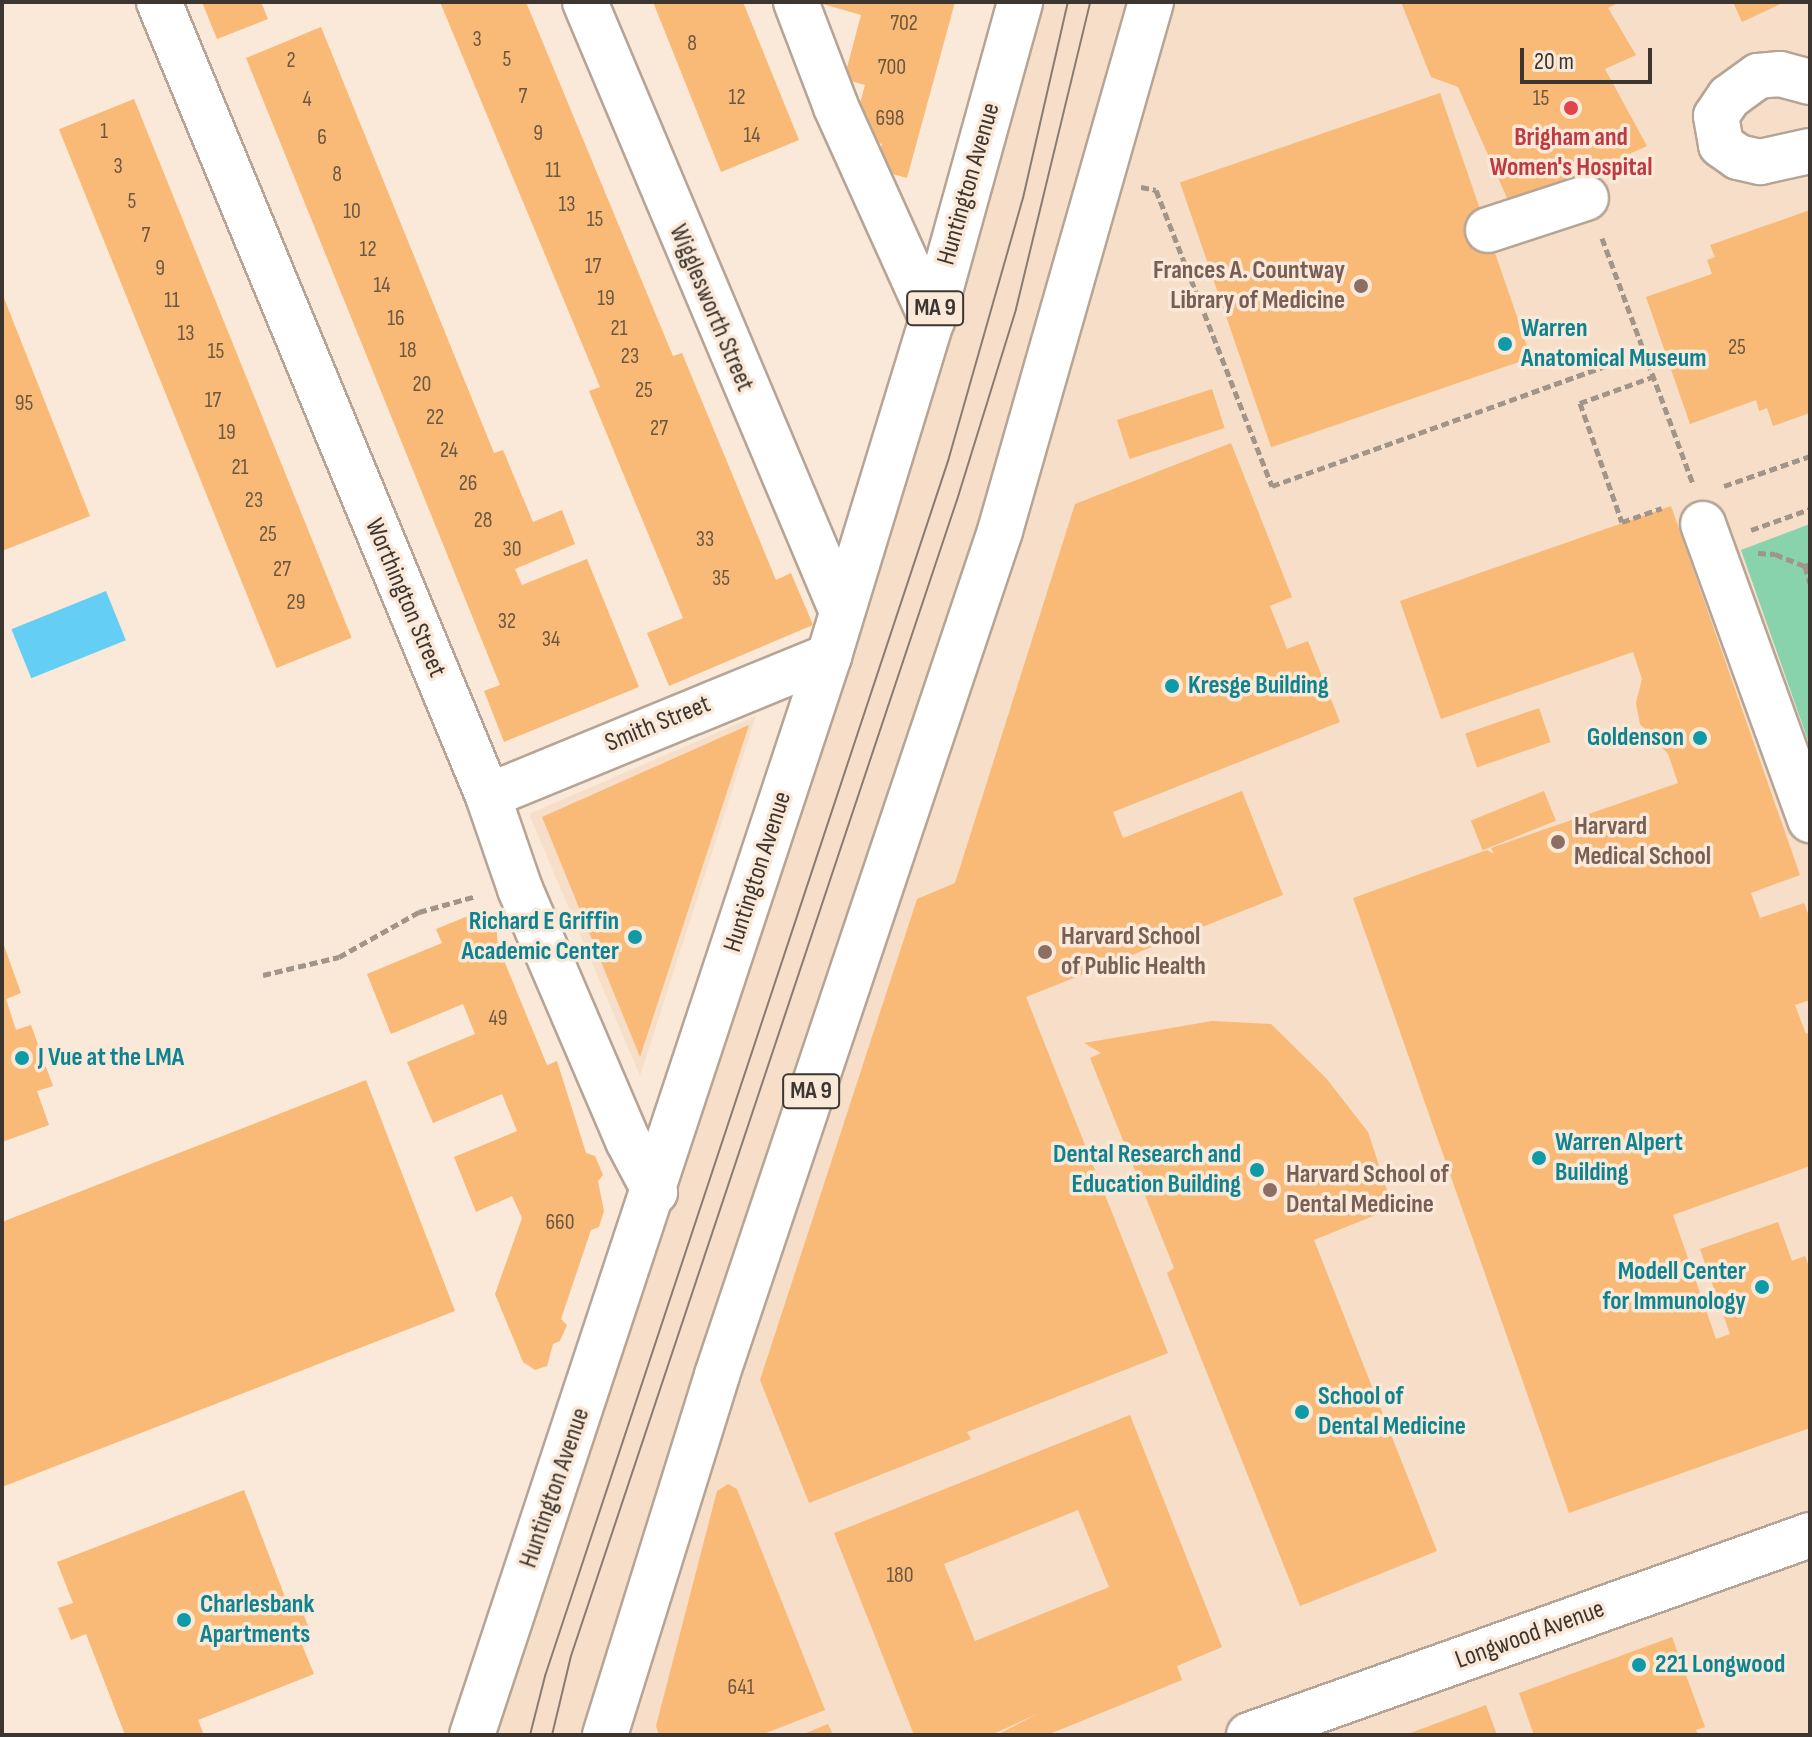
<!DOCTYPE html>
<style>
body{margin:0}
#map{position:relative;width:1812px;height:1737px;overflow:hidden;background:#fae8d8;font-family:"Sofia Sans Condensed",sans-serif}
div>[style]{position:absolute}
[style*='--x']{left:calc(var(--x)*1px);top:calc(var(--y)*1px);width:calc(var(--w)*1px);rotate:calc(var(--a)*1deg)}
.built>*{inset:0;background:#f6dec8}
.green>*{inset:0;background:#88d3ac}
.water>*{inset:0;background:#64cef5;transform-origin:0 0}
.building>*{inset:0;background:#f8ba76;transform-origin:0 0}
.path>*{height:5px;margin-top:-2.5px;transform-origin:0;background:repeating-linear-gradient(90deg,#a19489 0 8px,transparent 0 12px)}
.roads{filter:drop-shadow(2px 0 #b6a596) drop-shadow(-2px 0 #b6a596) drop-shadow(0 2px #b6a596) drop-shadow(0 -2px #b6a596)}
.minor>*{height:44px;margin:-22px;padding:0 22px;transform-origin:22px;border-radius:22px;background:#fff}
.major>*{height:44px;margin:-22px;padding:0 22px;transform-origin:22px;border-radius:22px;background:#fff}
.tram>*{height:2px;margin:-1px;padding:0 1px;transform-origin:1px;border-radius:1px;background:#887c72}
.dots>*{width:22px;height:22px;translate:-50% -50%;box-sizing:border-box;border:4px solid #fae8d8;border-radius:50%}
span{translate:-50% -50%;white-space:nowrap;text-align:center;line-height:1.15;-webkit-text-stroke:7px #fae8d8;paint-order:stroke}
.number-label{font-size:22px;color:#6c5742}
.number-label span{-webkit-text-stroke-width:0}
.shield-label span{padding:2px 6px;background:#fae8d8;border:2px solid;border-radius:6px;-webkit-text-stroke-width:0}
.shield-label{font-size:24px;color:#3d3630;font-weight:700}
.health-label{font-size:26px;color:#be3a42;font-weight:700}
.street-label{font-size:26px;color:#3d3630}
.education-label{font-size:26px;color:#785e54;font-weight:700}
.right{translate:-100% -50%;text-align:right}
.left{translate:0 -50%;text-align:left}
.culture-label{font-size:26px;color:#0d838f;font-weight:700}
.frame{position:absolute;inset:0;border:4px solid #3d3630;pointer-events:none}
.scale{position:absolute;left:1520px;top:48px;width:132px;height:36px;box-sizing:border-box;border:4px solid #3d3630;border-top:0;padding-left:10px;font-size:24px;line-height:28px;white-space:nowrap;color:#3d3630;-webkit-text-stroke:6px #fae8d8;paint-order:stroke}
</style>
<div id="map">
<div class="built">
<div style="clip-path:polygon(1020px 2px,1810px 2px,1810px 1735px,472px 1735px)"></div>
<div style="clip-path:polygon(756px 716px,640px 1076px,529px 814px)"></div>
</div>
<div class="green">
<div style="clip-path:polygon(1810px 524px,1810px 746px,1741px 550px)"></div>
</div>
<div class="water">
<div style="left:106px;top:591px;width:53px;height:102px;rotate:68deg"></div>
</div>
<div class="building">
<div style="clip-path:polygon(202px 2px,261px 2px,268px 19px,217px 39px)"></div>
<div style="clip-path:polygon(440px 2px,526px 2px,673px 356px,682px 353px,776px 580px,791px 573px,813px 625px,669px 686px,647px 633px,683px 618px,589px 391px,600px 387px)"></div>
<div style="clip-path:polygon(653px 2px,743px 2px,799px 140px,721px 172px)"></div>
<div style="clip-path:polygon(816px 2px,955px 2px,907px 178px,875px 169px,882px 144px,851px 136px,865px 85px,844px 79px,861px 15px)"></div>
<div style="clip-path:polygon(1401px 2px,1620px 2px,1608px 8px,1636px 55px,1605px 69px,1647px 146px,1511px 207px,1458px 87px,1431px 77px)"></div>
<div style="clip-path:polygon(1733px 2px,1785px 2px,1742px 22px)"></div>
<div style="clip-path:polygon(321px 27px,494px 453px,503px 450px,533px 522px,562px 510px,575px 544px,515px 569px,522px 585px,587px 559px,639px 687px,504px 742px,484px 691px,500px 685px,246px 58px)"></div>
<div style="left:1440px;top:93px;width:280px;height:275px;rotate:71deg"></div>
<div style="left:134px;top:99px;width:581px;height:81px;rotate:68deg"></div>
<div style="clip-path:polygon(1810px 210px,1810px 413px,1773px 426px,1767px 408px,1759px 411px,1756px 400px,1690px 424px,1646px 297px,1712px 274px,1707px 260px,1715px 257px,1710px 245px)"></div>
<div style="clip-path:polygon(2px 293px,90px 516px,2px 551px)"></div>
<div style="left:1212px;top:389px;width:41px;height:100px;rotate:72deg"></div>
<div style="clip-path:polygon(1231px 443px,1292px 597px,1270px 606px,1287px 649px,1308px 641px,1340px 722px,1113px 812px,1123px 838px,1242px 791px,1283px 895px,1026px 997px,1168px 1353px,967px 1432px,971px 1439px,809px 1503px,760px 1380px,917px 899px,955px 883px,1075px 504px)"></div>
<div style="clip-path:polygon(1671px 506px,1800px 875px,1751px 893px,1760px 918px,1804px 903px,1810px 919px,1810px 1000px,1795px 1005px,1806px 1034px,1810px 1032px,1810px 1166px,1673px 1215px,1716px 1339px,1730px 1334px,1700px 1249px,1778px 1222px,1792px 1261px,1805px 1256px,1810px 1269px,1810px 1428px,1569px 1513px,1353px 898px,1487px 850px,1494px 854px,1491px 848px,1678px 783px,1668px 754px,1640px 724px,1636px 703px,1642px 679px,1633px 652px,1441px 719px,1400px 601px)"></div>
<div style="left:1539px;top:708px;width:36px;height:78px;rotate:71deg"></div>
<div style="clip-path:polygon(749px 725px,640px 1057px,542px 817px)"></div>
<div style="left:1544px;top:791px;width:32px;height:79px;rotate:68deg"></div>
<div style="clip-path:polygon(483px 910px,486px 922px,496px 925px,498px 946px,547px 1065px,557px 1061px,586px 1153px,595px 1156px,603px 1175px,598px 1181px,604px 1211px,599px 1227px,591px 1230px,561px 1319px,567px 1325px,560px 1341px,553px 1344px,547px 1366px,535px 1370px,523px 1362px,495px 1294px,522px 1218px,512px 1196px,476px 1212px,454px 1157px,517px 1131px,502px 1094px,433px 1123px,407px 1062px,475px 1034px,463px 1004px,391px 1034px,367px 974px,442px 943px,436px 929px)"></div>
<div style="clip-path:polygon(2px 940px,21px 993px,6px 999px,16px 1030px,31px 1025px,53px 1086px,37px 1091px,49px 1125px,2px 1142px)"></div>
<div style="clip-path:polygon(1212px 1021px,1271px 1024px,1326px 1078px,1368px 1132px,1393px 1208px,1314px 1240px,1437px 1551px,1300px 1606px,1167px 1273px,1174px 1268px,1090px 1058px,1101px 1053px,1084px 1043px)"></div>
<div style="clip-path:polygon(366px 1080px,455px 1311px,2px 1487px,2px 1222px)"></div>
<div style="clip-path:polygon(evenodd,1130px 1415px,1222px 1647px,1177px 1666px,1182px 1680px,1047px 1735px,997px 1735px,1039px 1713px,991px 1735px,914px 1735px,834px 1533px,1130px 1415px,1078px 1510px,1109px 1587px,975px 1641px,944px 1564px,1078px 1510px)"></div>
<div style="clip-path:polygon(728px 1484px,737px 1489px,825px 1710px,761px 1735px,659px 1735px,656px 1726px,717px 1491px)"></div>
<div style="clip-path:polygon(244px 1490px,290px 1610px,300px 1605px,310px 1631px,298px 1635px,314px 1674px,198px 1720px,204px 1735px,125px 1735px,86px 1634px,71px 1640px,58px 1608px,73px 1603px,57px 1562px)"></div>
<div style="clip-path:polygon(1672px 1637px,1705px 1727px,1696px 1730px,1698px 1735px,1534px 1735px,1519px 1693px)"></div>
<div style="clip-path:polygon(1486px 1705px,1497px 1735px,1405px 1735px)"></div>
<div style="clip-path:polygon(828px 1724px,833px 1735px,801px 1735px)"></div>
</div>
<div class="path">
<div style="--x:1141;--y:187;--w:15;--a:11"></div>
<div style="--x:1156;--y:190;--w:318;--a:68.6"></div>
<div style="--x:1272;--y:486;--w:399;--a:-19.8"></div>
<div style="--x:1602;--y:238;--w:262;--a:69.7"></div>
<div style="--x:1655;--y:376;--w:80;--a:160.2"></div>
<div style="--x:1580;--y:403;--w:126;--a:70.6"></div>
<div style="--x:1622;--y:522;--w:42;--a:-19.3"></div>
<div style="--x:1724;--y:486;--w:91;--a:-19.2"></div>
<div style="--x:1751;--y:530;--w:63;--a:-19.6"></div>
<div style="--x:1758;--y:553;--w:17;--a:3"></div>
<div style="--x:1775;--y:554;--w:32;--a:22"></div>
<div style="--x:1810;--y:564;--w:5;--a:158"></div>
<div style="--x:1805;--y:566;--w:18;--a:74"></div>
<div style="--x:263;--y:975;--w:78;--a:-13.3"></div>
<div style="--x:339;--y:957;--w:92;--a:-29.4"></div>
<div style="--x:419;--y:912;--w:59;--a:-15.7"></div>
</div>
<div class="roads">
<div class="minor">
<div style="--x:159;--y:2;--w:859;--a:67.49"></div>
<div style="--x:488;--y:796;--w:98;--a:71"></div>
<div style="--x:520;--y:889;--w:274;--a:66.8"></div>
<div style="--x:628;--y:1141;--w:58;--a:62.1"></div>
<div style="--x:585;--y:2;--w:662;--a:67.15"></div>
<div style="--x:796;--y:2;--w:112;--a:69.1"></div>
<div style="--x:836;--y:107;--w:234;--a:65.7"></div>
<div style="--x:1810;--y:82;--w:31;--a:-165"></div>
<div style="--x:1780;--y:74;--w:22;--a:175"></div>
<div style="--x:1758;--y:76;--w:36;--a:144"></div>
<div style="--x:1729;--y:97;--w:23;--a:124"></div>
<div style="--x:1716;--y:116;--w:29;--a:80"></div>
<div style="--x:1721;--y:145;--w:21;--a:35"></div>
<div style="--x:1738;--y:157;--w:23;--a:13"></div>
<div style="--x:1760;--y:162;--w:51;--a:-12.4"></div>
<div style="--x:1488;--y:230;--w:103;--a:-18.1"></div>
<div style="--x:1703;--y:524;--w:315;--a:70.1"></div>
<div style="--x:488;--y:796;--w:369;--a:-22.3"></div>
</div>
<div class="major">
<div style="--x:472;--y:1735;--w:1137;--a:-71.69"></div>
<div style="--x:829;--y:656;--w:351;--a:-73"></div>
<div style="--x:932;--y:320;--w:330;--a:-74.5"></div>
<div style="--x:605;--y:1735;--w:377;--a:-72.7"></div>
<div style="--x:717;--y:1375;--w:890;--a:-71.46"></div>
<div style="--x:1000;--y:531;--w:550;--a:-74.07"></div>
<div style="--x:1249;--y:1735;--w:596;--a:-19.62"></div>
</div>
</div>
<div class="tram">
<div style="--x:530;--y:1735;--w:61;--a:-75.7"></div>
<div style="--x:545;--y:1676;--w:1280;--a:-71.65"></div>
<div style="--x:948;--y:461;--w:273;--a:-74.1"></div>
<div style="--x:1023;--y:198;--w:201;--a:-77.1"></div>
<div style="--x:552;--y:1735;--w:81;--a:-76.5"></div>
<div style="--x:571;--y:1656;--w:1219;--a:-71.54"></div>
<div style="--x:957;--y:500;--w:200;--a:-72.8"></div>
<div style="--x:1016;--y:309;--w:316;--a:-76.4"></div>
</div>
<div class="dots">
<div style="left:1571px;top:108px;background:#e0444e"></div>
<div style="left:1361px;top:286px;background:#8d6e63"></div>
<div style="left:1505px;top:344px;background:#0f9aa8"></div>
<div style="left:1172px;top:686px;background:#0f9aa8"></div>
<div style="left:1700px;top:738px;background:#0f9aa8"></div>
<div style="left:1558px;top:842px;background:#8d6e63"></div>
<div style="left:635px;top:937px;background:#0f9aa8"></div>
<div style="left:1045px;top:952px;background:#8d6e63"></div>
<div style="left:22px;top:1058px;background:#0f9aa8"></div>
<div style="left:1539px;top:1158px;background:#0f9aa8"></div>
<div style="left:1257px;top:1170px;background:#0f9aa8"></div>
<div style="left:1270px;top:1190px;background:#8d6e63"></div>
<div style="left:1762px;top:1287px;background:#0f9aa8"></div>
<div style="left:1302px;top:1412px;background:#0f9aa8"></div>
<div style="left:184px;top:1620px;background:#0f9aa8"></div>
<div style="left:1639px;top:1665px;background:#0f9aa8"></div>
</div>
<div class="number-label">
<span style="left:904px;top:24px">702</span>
<span style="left:477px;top:40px">3</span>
<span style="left:692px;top:44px">8</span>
<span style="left:507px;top:60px">5</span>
<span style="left:291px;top:61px">2</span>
<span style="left:892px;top:68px">700</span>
<span style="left:523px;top:97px">7</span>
<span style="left:737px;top:98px">12</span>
<span style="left:1541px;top:99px">15</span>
<span style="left:307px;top:100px">4</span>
<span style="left:890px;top:119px">698</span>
<span style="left:104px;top:132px">1</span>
<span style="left:538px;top:134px">9</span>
<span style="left:752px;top:136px">14</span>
<span style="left:322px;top:138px">6</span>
<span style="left:118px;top:167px">3</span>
<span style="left:553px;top:171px">11</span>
<span style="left:337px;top:175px">8</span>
<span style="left:132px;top:202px">5</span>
<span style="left:567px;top:205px">13</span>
<span style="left:352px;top:212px">10</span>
<span style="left:595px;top:220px">15</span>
<span style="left:146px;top:236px">7</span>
<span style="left:368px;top:250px">12</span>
<span style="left:593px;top:267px">17</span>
<span style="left:160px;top:269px">9</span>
<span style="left:382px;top:286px">14</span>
<span style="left:606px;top:299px">19</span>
<span style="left:172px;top:301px">11</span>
<span style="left:396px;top:319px">16</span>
<span style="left:619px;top:329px">21</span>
<span style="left:186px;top:334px">13</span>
<span style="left:1737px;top:348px">25</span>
<span style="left:408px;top:351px">18</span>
<span style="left:216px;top:352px">15</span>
<span style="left:630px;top:357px">23</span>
<span style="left:422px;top:385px">20</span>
<span style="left:644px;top:391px">25</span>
<span style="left:213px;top:401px">17</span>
<span style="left:24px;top:404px">95</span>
<span style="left:435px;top:418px">22</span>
<span style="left:659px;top:429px">27</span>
<span style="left:227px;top:433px">19</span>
<span style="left:449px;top:451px">24</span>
<span style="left:240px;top:468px">21</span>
<span style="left:468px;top:484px">26</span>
<span style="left:254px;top:501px">23</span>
<span style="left:483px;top:521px">28</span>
<span style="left:268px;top:535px">25</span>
<span style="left:705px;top:540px">33</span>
<span style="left:512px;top:550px">30</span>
<span style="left:282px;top:570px">27</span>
<span style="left:721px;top:579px">35</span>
<span style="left:296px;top:603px">29</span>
<span style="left:507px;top:622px">32</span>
<span style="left:551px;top:640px">34</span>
<span style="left:498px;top:1019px">49</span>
<span style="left:560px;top:1223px">660</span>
<span style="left:900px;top:1576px">180</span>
<span style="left:741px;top:1688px">641</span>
</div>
<div class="shield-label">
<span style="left:935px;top:308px">MA 9</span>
<span style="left:811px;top:1091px">MA 9</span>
</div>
<div class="health-label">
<span style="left:1571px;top:153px">Brigham and<br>Women's Hospital</span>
</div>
<div class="street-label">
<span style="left:969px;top:184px;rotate:-74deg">Huntington Avenue</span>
<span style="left:711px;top:308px;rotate:67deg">Wigglesworth Street</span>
<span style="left:405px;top:598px;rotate:67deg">Worthington Street</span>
<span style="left:658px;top:724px;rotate:-22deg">Smith Street</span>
<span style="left:758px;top:872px;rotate:-72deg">Huntington Avenue</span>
<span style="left:555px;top:1488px;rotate:-71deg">Huntington Avenue</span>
<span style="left:1530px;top:1635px;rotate:-20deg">Longwood Avenue</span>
</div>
<div class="education-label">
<span class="right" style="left:1345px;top:286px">Frances A. Countway<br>Library of Medicine</span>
<span class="left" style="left:1574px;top:842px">Harvard<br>Medical School</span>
<span class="left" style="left:1061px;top:952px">Harvard School<br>of Public Health</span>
<span class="left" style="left:1286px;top:1190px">Harvard School of<br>Dental Medicine</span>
</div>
<div class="culture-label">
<span class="left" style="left:1521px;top:344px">Warren<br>Anatomical Museum</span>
<span class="left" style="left:1188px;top:686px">Kresge Building</span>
<span class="right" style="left:1684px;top:738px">Goldenson</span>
<span class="right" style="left:619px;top:937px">Richard E Griffin<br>Academic Center</span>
<span class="left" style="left:38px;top:1058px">J Vue at the LMA</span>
<span class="left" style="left:1555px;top:1158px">Warren Alpert<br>Building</span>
<span class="right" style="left:1241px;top:1170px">Dental Research and<br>Education Building</span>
<span class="right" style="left:1746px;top:1287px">Modell Center<br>for Immunology</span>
<span class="left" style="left:1318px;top:1412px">School of<br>Dental Medicine</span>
<span class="left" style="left:200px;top:1620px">Charlesbank<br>Apartments</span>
<span class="left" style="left:1655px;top:1665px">221 Longwood</span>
</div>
<div class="frame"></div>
<div class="scale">20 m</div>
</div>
